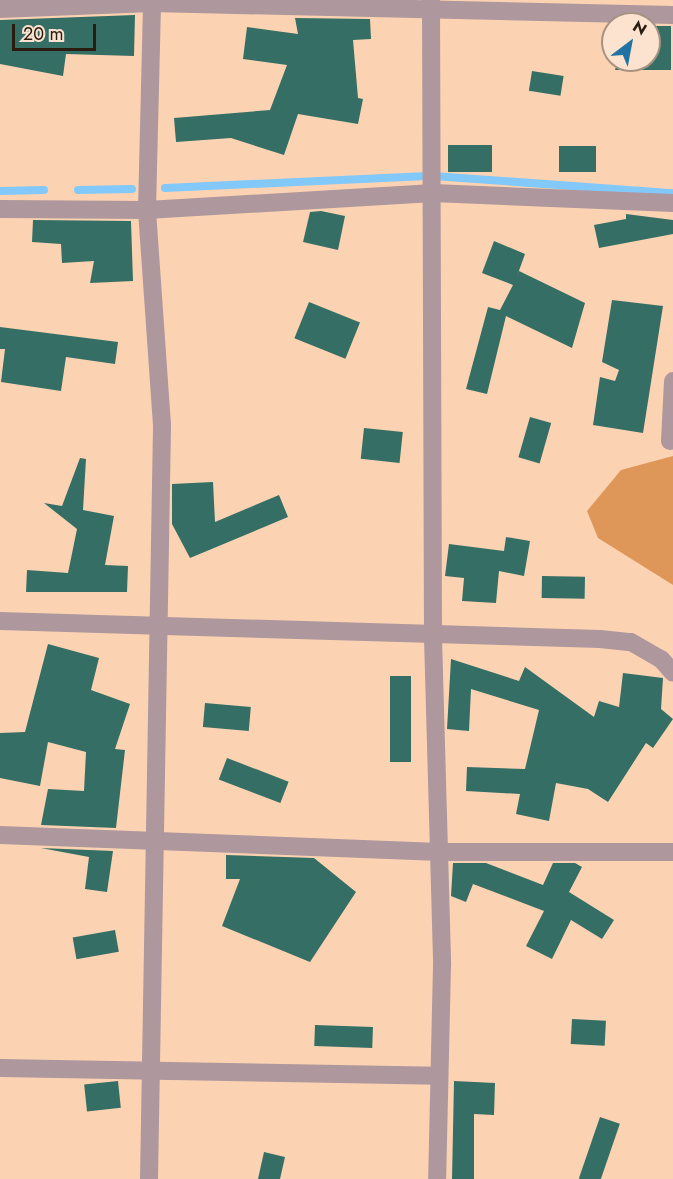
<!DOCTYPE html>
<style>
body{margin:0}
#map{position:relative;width:673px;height:1179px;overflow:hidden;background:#fcd3b2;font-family:Jost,sans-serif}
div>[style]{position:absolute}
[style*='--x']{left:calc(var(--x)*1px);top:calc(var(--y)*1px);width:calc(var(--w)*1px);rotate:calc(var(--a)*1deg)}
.green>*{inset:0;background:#df9659}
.stream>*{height:8px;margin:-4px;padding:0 4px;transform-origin:4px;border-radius:4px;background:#82c9fa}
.building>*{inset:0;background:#356e64;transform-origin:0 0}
.minor>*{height:18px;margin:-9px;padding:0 9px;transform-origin:9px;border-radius:9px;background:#ae979d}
span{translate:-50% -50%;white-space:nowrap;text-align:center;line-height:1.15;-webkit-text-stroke:6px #fce3d0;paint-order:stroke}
.north{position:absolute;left:601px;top:12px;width:60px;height:60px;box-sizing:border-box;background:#fce3d0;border:2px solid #a89383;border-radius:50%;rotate:32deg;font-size:16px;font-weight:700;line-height:24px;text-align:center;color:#2b1c10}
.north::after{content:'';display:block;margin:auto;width:21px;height:27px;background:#2073a3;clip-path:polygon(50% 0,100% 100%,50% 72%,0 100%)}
.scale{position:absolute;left:12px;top:24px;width:84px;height:27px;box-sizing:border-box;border:3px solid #2b1c10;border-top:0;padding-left:8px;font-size:18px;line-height:21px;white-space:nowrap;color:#2b1c10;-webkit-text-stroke:4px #fce3d0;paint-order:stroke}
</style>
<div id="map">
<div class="green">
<div style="clip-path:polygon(673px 456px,673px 585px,598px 538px,587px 511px,621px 470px)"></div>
</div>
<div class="stream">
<div style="--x:165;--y:188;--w:268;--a:-2.6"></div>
<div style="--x:433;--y:176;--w:241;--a:4.1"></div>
<div style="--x:78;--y:190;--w:54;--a:-1.1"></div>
<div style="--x:0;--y:191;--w:44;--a:-1.3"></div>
</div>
<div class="building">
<div style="clip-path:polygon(135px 15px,134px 56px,66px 54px,63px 76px,0 64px,0 20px)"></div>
<div style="clip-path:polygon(295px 18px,370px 19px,371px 39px,353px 40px,358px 98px,363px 99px,358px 124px,298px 114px,284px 155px,231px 138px,176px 142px,174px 118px,270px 110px,287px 65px,243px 59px,247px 27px,298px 34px)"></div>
<div style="clip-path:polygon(649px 26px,671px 26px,671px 70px,615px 70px,618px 60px,649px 60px)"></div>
<div style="left:532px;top:71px;width:32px;height:20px;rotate:9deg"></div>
<div style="left:448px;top:145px;width:44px;height:27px"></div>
<div style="left:559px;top:146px;width:37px;height:26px"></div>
<div style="clip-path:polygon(321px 211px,345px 216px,338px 250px,303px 242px,310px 212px)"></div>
<div style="clip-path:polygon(626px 214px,673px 220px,673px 234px,599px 248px,594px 225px,626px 219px)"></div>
<div style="clip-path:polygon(33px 220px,131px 221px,133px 281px,90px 283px,94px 261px,62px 263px,61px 244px,32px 242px)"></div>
<div style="clip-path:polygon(494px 241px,525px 254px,516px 279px,519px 271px,585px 303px,572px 348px,506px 316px,487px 394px,466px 389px,488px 307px,500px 310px,513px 285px,482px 273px)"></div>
<div style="clip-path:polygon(612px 300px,663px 306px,643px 433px,593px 425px,600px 377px,615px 381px,619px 370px,602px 362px)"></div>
<div style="left:309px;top:302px;width:55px;height:39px;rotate:22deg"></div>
<div style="clip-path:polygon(0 327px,118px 342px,115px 364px,66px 357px,61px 391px,1px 382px,5px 349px,0 349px)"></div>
<div style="left:530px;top:417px;width:22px;height:42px;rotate:16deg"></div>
<div style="left:364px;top:428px;width:39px;height:31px;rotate:6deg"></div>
<div style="clip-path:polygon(80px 458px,86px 459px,83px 510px,114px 516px,105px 565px,128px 566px,127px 592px,26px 592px,27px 570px,68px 573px,77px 529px,44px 503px,62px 506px)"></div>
<div style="clip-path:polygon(213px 482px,215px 522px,279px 495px,288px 517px,190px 558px,172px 524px,172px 484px)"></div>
<div style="clip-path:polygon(506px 537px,530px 541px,524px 576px,499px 571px,496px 603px,462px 601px,464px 578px,445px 576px,449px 544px,504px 551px)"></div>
<div style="left:542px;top:576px;width:43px;height:22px;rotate:1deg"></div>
<div style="clip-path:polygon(48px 644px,99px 658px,91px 690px,130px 704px,115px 749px,125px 750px,116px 828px,41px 825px,48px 789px,84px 791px,86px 752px,48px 742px,40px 786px,0 778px,0 733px,25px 732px)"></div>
<div style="clip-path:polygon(451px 659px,519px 681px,525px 667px,594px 717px,599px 701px,619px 707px,623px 673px,663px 678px,661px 709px,673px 719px,653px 748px,646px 743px,608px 802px,588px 789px,556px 783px,549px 821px,516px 814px,520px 794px,466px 791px,467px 767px,525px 769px,539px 710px,471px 689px,469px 731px,447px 729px)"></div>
<div style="left:390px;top:676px;width:21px;height:86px"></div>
<div style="left:205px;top:703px;width:46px;height:24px;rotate:5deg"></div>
<div style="left:227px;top:758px;width:66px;height:23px;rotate:21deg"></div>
<div style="clip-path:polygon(41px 848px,113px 851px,107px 892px,85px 889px,89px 857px)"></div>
<div style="clip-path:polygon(226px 855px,314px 858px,356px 892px,310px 962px,222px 926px,240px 879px,226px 879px)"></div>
<div style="clip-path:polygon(453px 863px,486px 863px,543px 885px,553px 863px,575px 863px,582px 867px,569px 892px,614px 920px,602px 939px,571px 920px,552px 959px,526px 946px,544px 911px,473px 884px,466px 902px,451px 896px)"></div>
<div style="left:115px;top:930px;width:22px;height:43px;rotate:80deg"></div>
<div style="left:572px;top:1019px;width:34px;height:25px;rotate:3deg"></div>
<div style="left:315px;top:1025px;width:58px;height:21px;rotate:2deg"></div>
<div style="left:118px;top:1081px;width:27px;height:34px;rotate:84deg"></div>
<div style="clip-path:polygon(454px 1081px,495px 1083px,494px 1115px,474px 1114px,474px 1179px,452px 1179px)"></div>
<div style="left:600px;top:1117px;width:21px;height:65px;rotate:19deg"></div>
<div style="clip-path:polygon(264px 1152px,285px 1157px,280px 1179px,258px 1179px)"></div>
</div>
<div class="minor">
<div style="--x:431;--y:0;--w:637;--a:89.82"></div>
<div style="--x:433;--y:637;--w:328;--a:88.4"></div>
<div style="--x:442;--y:965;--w:214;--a:91.3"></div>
<div style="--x:0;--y:9;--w:152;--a:-2.3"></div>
<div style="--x:152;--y:3;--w:521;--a:1.32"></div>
<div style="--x:0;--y:209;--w:147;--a:0.4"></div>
<div style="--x:147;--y:210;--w:287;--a:-3.4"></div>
<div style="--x:433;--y:193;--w:240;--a:2.4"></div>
<div style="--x:670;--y:441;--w:60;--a:-87.1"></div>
<div style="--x:0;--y:621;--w:600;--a:1.72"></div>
<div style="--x:600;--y:639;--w:31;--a:6"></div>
<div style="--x:631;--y:642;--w:34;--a:30"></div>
<div style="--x:661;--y:659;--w:18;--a:49"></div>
<div style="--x:0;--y:835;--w:440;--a:2.2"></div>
<div style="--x:440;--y:852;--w:233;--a:0"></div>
<div style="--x:0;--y:1068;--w:437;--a:1"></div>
<div style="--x:149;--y:1179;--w:754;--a:-89.01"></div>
<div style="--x:162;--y:425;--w:216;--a:-94"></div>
<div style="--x:147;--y:210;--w:210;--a:-88.6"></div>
</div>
<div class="north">N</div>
<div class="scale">20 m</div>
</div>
